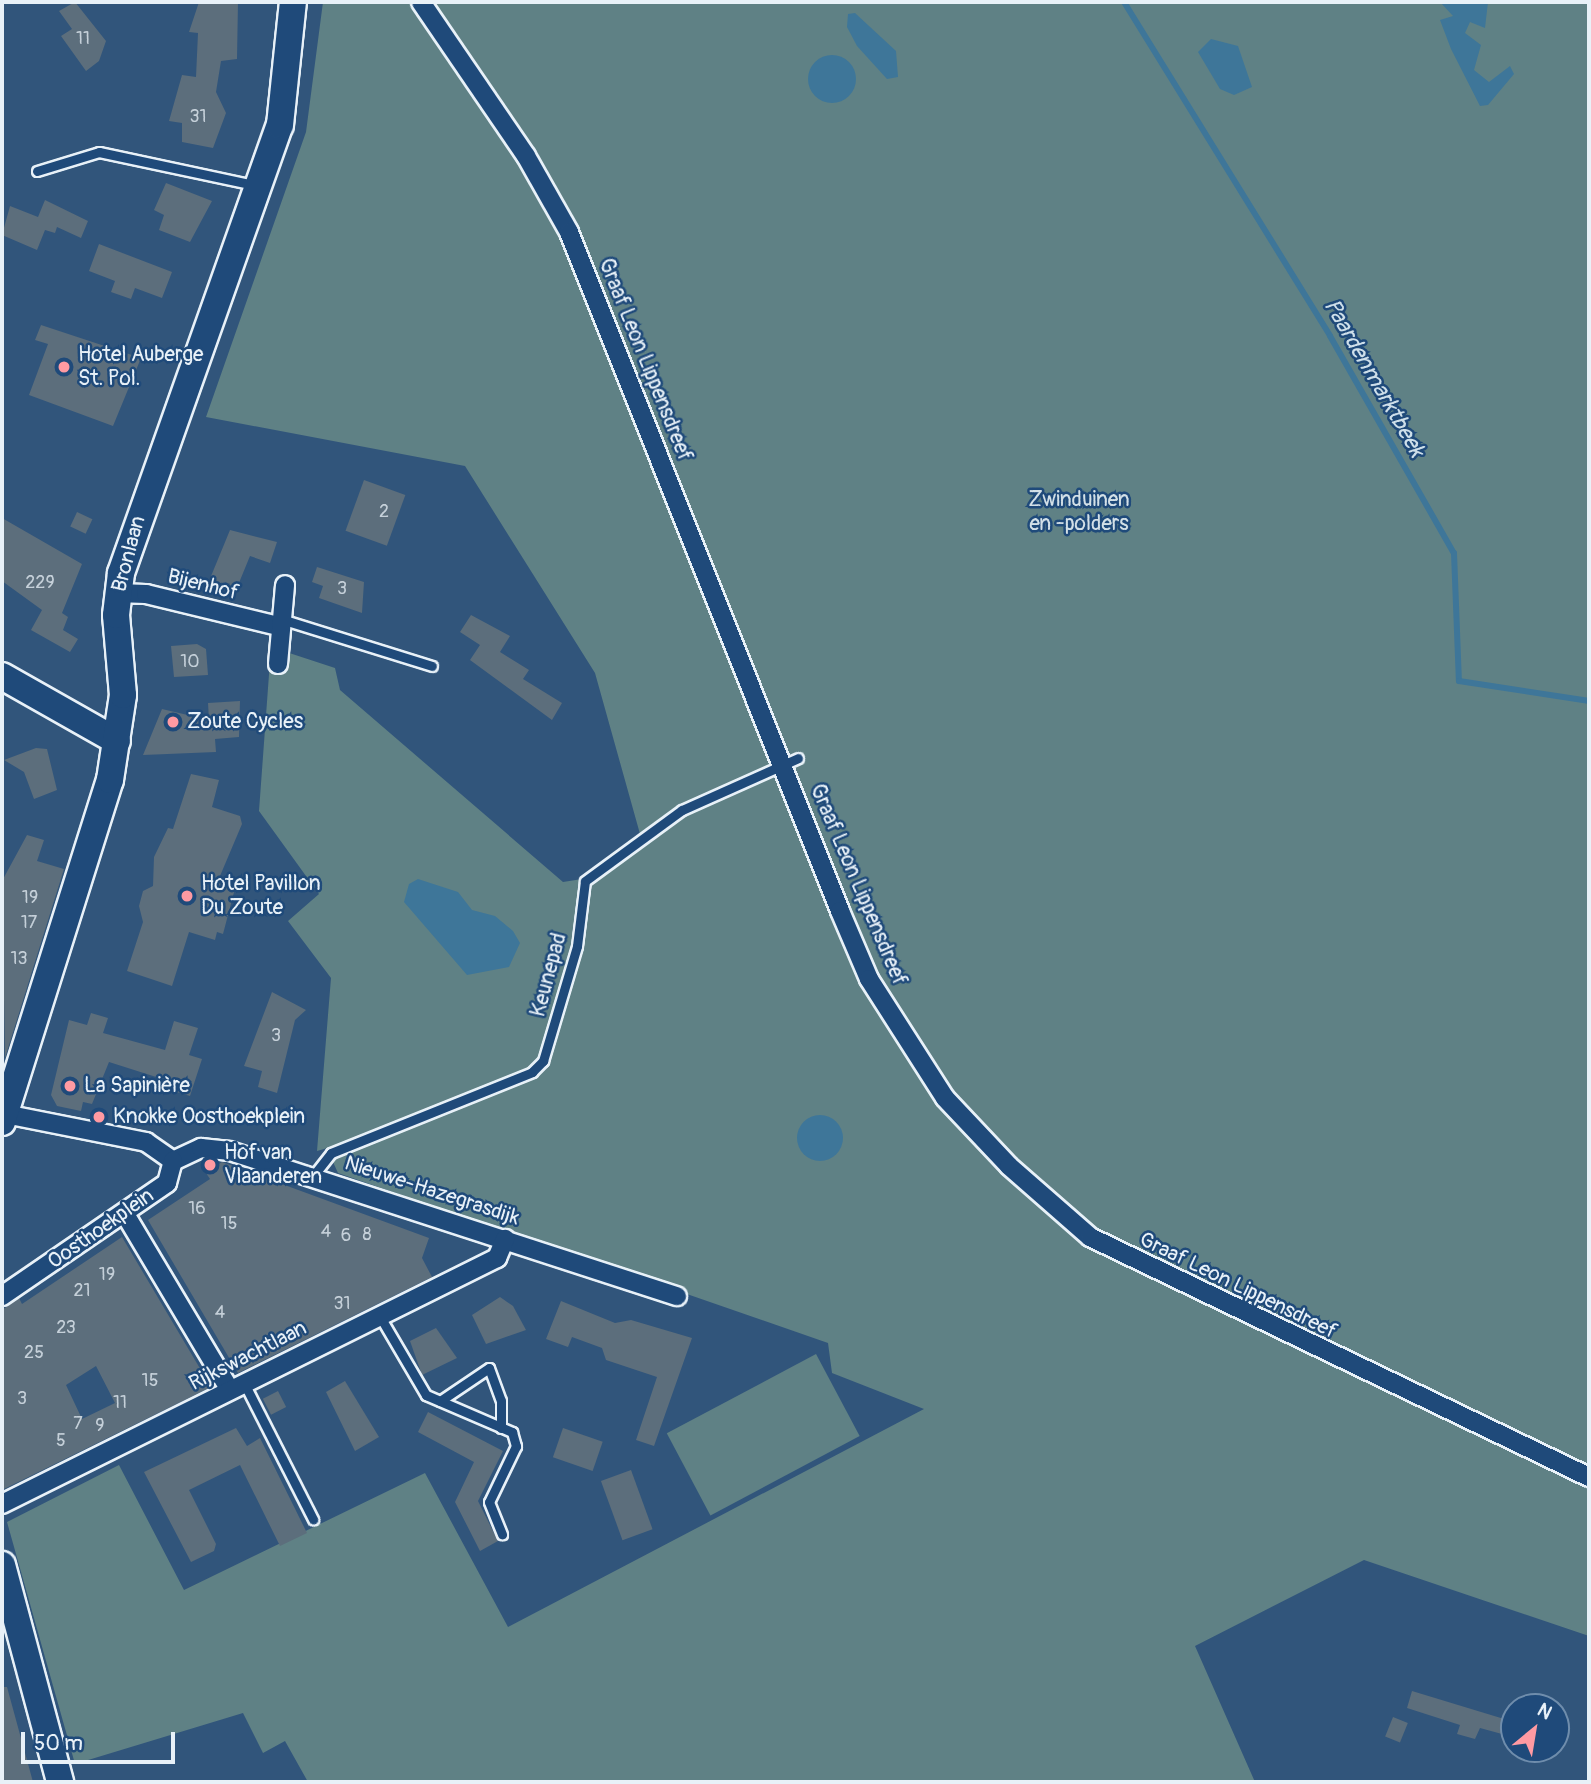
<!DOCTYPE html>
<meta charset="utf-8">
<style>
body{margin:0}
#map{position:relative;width:1591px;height:1784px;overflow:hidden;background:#31557b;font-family:Pangolin,sans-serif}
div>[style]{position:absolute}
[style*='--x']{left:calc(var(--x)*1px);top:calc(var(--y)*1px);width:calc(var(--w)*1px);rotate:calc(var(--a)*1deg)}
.green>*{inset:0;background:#5f8185;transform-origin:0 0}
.water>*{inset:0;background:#3e7699}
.round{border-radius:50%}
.stream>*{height:6px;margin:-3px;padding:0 3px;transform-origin:3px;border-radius:3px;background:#3e7699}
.building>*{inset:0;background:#5c6e7c;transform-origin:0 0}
.roads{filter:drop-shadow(2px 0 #e8f1f8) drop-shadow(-2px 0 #e8f1f8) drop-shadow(0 2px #e8f1f8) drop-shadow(0 -2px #e8f1f8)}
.lane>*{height:9px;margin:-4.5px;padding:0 4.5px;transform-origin:4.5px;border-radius:4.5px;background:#1f4a7a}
.street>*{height:18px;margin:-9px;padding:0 9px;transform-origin:9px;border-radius:9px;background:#1f4a7a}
.secondary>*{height:26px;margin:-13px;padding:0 13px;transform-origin:13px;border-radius:13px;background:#1f4a7a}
.dots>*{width:19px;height:19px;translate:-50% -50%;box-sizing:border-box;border:4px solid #1f4a7a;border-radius:50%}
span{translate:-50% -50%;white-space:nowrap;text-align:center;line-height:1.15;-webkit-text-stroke:5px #1f4a7a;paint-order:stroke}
.number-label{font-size:18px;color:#c5d0d9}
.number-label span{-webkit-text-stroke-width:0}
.poi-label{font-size:21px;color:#e8f1f8}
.left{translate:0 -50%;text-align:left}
.street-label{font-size:21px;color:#e8f1f8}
.park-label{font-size:21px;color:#d3e0e7}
.water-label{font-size:23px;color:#cedfea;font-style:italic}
.frame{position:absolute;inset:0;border:4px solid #e8f1f8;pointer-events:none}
.north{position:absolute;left:1500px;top:1693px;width:70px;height:70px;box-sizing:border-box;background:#1f4a7a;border:2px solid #6f8dac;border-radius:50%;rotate:30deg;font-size:19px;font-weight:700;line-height:28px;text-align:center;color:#e8f1f8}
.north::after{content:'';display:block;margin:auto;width:24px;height:32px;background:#ff9aa2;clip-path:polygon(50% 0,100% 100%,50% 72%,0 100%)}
.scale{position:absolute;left:21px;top:1732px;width:154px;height:32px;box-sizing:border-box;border:4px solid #e8f1f8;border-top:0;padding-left:9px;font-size:21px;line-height:24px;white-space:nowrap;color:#e8f1f8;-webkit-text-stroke:5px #1f4a7a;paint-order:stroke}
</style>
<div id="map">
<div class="green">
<div style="clip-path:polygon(323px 2px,1589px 2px,1589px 1636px,1364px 1560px,1195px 1646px,1255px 1782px,308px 1782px,285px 1741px,263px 1753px,243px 1713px,75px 1764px,7px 1522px,119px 1465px,184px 1590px,425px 1473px,508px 1627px,924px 1409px,832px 1373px,828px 1343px,338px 1173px,333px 1162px,352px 1141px,317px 1151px,331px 978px,288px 921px,319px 894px,259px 811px,271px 647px,335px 668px,340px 690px,563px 882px,582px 879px,640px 834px,595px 673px,465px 466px,206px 417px,306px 132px)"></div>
<div style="left:816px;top:1354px;width:93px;height:169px;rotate:62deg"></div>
</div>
<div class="water">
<div style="clip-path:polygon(1440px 2px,1488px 2px,1485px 28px,1470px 22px,1465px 33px,1481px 45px,1474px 70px,1489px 82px,1510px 66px,1514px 74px,1488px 105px,1480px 106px,1451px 49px,1440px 20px,1453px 16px)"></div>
<div style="clip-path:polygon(855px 13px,896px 51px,898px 77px,887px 79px,857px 46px,847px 27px,848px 14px)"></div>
<div style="clip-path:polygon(1211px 39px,1238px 46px,1252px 87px,1234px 95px,1220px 89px,1198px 52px)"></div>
<div class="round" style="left:808px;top:55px;width:48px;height:48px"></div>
<div style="clip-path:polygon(418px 879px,458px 892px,472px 910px,495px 916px,513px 931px,520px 943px,509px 967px,467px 975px,404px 902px,409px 884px)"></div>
<div class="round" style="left:797px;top:1115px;width:46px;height:46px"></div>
</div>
<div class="stream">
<div style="--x:1124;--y:2;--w:392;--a:58.3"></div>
<div style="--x:1330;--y:336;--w:250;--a:60.3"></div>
<div style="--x:1454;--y:553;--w:128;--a:87.8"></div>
<div style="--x:1459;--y:681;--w:132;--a:8.7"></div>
</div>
<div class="building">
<div style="clip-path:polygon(75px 2px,106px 41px,99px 61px,86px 71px,61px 36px,72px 29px,59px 11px)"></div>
<div style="clip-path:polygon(199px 2px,238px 2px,237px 59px,221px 61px,216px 92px,226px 113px,213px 148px,182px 142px,182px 123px,169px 121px,182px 75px,196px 77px,198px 33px,189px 32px)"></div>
<div style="clip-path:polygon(166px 183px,212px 201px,190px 242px,159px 230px,164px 215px,154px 210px)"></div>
<div style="clip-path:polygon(45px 200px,88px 221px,81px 238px,57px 227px,55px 233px,45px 230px,37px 250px,2px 235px,10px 206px,38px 217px)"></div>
<div style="clip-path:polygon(99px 244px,172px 272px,162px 298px,135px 288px,131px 299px,111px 292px,115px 281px,89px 271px)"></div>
<div style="clip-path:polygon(41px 325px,141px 358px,113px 426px,29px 395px,48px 344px,35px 340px)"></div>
<div style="left:364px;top:480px;width:44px;height:54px;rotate:20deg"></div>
<div style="left:77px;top:512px;width:17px;height:16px;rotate:25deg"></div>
<div style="clip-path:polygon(2px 518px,82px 564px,62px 613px,68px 617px,63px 630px,78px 639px,70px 652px,31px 630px,42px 610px,2px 581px)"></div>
<div style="clip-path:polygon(230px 530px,277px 542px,270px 563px,250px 556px,234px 595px,209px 581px)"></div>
<div style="clip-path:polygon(317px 567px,364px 582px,362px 613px,319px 598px,323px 586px,312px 582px)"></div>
<div style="clip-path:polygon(471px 615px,510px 636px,500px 652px,529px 670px,523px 679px,562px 703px,552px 720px,470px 660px,480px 645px,460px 632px)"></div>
<div style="clip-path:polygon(197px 644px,206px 649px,208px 675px,174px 677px,171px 646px)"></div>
<div style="clip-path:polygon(240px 701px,239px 737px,215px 739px,216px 752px,143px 755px,162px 709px,209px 720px,208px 703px)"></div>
<div style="clip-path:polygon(36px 748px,47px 749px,57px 790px,34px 799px,24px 772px,4px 760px)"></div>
<div style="clip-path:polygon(191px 774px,219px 780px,212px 807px,240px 816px,242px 824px,220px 876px,237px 881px,223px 934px,217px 932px,215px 940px,189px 932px,172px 986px,127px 971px,143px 922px,139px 906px,143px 891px,153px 886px,154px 857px,168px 828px,173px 829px)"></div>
<div style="clip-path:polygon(27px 835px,44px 840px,37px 861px,64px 869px,5px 1058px,2px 881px)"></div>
<div style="clip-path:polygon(272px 992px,306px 1010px,295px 1020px,277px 1093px,258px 1087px,262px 1071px,244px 1066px)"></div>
<div style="clip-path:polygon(91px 1013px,108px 1018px,103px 1033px,165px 1050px,174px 1021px,198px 1028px,189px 1055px,202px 1059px,190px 1096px,173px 1091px,175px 1083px,109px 1062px,92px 1104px,83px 1102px,81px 1111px,57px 1106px,51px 1095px,69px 1020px,87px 1025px)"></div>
<div style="clip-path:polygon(222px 1162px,429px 1238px,422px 1258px,432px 1277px,238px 1373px,148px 1220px,210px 1179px,206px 1173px)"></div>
<div style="clip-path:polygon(evenodd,122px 1237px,211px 1387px,2px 1490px,2px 1310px,19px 1298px,22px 1304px,122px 1237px,96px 1366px,115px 1403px,82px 1419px,66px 1385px,96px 1366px)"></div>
<div style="clip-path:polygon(500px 1297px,513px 1306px,526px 1330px,486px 1344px,472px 1315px)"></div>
<div style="clip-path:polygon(561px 1301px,615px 1323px,631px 1320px,692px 1338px,654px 1446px,636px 1440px,657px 1377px,606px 1360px,602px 1348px,572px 1337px,568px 1347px,546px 1339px)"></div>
<div style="clip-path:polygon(436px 1328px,457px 1358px,422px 1375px,410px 1341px)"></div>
<div style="clip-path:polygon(345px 1381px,379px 1437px,355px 1451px,326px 1392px)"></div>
<div style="left:278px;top:1391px;width:18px;height:17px;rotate:63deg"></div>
<div style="clip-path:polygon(428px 1412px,503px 1451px,478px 1501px,498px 1541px,480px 1551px,455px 1502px,474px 1462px,418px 1432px)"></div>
<div style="clip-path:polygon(236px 1428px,247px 1446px,260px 1438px,307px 1533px,280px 1546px,240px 1465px,189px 1490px,216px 1544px,214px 1551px,191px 1562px,144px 1472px)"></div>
<div style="left:563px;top:1428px;width:42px;height:31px;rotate:19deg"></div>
<div style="left:631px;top:1470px;width:63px;height:32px;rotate:70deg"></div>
<div style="clip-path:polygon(2px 1687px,7px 1687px,33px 1782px,2px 1782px)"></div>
<div style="clip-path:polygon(1412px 1691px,1514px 1722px,1513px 1737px,1480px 1728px,1475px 1739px,1457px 1734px,1460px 1725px,1407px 1708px)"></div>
<div style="left:1393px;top:1717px;width:16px;height:21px;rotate:22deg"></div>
</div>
<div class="roads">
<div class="lane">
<div style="--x:37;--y:171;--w:65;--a:-17"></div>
<div style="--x:99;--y:152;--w:158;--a:12"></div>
<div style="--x:281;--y:619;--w:158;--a:17.3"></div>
<div style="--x:313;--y:1176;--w:29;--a:-52"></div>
<div style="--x:331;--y:1153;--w:217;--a:-21.9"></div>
<div style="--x:532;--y:1072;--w:16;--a:-45"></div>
<div style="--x:543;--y:1061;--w:120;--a:-73.5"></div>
<div style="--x:577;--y:946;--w:65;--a:-83"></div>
<div style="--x:585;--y:881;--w:120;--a:-36.2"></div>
<div style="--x:682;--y:810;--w:127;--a:-24.1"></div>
<div style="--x:379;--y:1315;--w:93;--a:59.6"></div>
<div style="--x:426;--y:1395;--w:94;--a:23.3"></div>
<div style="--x:512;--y:1432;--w:15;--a:74"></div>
<div style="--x:516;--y:1446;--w:62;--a:115.7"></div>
<div style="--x:489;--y:1502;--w:35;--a:68"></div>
<div style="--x:244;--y:1383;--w:153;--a:63.1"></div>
<div style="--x:440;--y:1401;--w:59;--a:-34"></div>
<div style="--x:489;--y:1368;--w:35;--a:70"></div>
<div style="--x:501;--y:1401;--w:27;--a:90"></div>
</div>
<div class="street">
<div style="--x:421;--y:2;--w:186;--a:55.7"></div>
<div style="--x:526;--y:156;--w:87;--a:60.5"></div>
<div style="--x:569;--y:232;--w:731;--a:68.24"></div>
<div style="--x:840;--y:911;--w:74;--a:66.9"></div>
<div style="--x:869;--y:979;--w:141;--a:57.4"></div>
<div style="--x:945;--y:1098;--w:93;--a:46.7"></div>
<div style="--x:1009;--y:1166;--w:108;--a:41.2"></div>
<div style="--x:1090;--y:1237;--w:554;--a:25.69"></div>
<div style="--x:117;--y:593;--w:29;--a:2"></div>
<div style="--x:146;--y:594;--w:136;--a:13.6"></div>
<div style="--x:278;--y:664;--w:79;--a:-84.9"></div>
<div style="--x:5;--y:1114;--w:144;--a:11.2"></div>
<div style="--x:146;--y:1142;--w:33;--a:35"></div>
<div style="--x:173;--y:1161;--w:31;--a:-25"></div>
<div style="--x:201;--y:1148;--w:29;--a:6"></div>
<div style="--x:230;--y:1151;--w:470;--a:18"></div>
<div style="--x:125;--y:1214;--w:205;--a:59.2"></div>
<div style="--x:2;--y:1296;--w:200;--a:-34.4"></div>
<div style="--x:167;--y:1183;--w:23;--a:-75"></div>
<div style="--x:2;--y:1504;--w:553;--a:-26.43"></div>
<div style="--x:497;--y:1258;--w:21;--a:-67"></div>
</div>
<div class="secondary">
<div style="--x:2;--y:676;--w:132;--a:29.5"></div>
<div style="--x:2;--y:1122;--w:359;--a:-72.5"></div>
<div style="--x:110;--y:780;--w:86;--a:-81.3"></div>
<div style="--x:123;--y:695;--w:80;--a:-95"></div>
<div style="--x:116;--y:615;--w:42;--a:-83.2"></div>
<div style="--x:121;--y:573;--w:475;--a:-70.5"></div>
<div style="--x:280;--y:125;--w:124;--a:-84"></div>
<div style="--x:2;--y:1565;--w:225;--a:75"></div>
</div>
</div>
<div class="dots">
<div style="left:64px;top:367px;background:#ff9aa2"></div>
<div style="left:173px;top:722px;background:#ff9aa2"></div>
<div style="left:187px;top:896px;background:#ff9aa2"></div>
<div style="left:70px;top:1086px;background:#ff9aa2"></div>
<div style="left:99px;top:1117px;background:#ff9aa2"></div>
<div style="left:210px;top:1165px;background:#ff9aa2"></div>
</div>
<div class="number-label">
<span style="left:83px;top:39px">11</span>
<span style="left:198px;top:117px">31</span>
<span style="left:384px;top:512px">2</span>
<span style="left:40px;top:583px">229</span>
<span style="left:342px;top:589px">3</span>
<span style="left:190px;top:662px">10</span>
<span style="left:30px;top:898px">19</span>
<span style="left:29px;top:923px">17</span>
<span style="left:19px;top:959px">13</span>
<span style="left:276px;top:1036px">3</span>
<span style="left:197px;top:1209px">16</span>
<span style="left:229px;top:1224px">15</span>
<span style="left:326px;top:1232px">4</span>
<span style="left:367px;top:1235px">8</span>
<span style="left:346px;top:1236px">6</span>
<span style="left:107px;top:1275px">19</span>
<span style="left:82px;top:1291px">21</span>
<span style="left:342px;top:1304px">31</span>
<span style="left:220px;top:1313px">4</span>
<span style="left:66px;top:1328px">23</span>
<span style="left:34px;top:1353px">25</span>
<span style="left:150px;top:1381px">15</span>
<span style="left:22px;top:1399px">3</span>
<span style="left:120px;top:1403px">11</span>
<span style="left:78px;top:1424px">7</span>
<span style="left:100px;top:1426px">9</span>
<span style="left:61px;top:1441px">5</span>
</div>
<div class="poi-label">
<span class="left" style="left:78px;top:367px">Hotel Auberge<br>St. Pol.</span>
<span class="left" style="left:187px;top:722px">Zoute Cycles</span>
<span class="left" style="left:201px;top:896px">Hotel Pavillon<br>Du Zoute</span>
<span class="left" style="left:84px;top:1086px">La Sapinière</span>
<span class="left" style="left:113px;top:1117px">Knokke Oosthoekplein</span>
<span class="left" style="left:224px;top:1165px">Hof van<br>Vlaanderen</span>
</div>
<div class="street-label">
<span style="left:645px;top:360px;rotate:68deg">Graaf Leon Lippensdreef</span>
<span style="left:129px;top:554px;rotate:-75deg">Bronlaan</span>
<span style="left:203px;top:585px;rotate:14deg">Bijenhof</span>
<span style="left:858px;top:885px;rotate:67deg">Graaf Leon Lippensdreef</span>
<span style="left:549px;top:975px;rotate:-75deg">Keunepad</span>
<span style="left:432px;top:1191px;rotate:18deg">Nieuwe-Hazegrasdijk</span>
<span style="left:101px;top:1229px;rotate:-35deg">Oosthoekplein</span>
<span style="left:1238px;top:1286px;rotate:26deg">Graaf Leon Lippensdreef</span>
<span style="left:248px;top:1356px;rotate:-27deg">Rijkswachtlaan</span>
</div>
<div class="park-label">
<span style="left:1079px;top:512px">Zwinduinen<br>en -polders</span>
</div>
<div class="water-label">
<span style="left:1374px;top:378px;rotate:60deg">Paardenmarktbeek</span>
</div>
<div class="frame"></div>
<div class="north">N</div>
<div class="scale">50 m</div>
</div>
